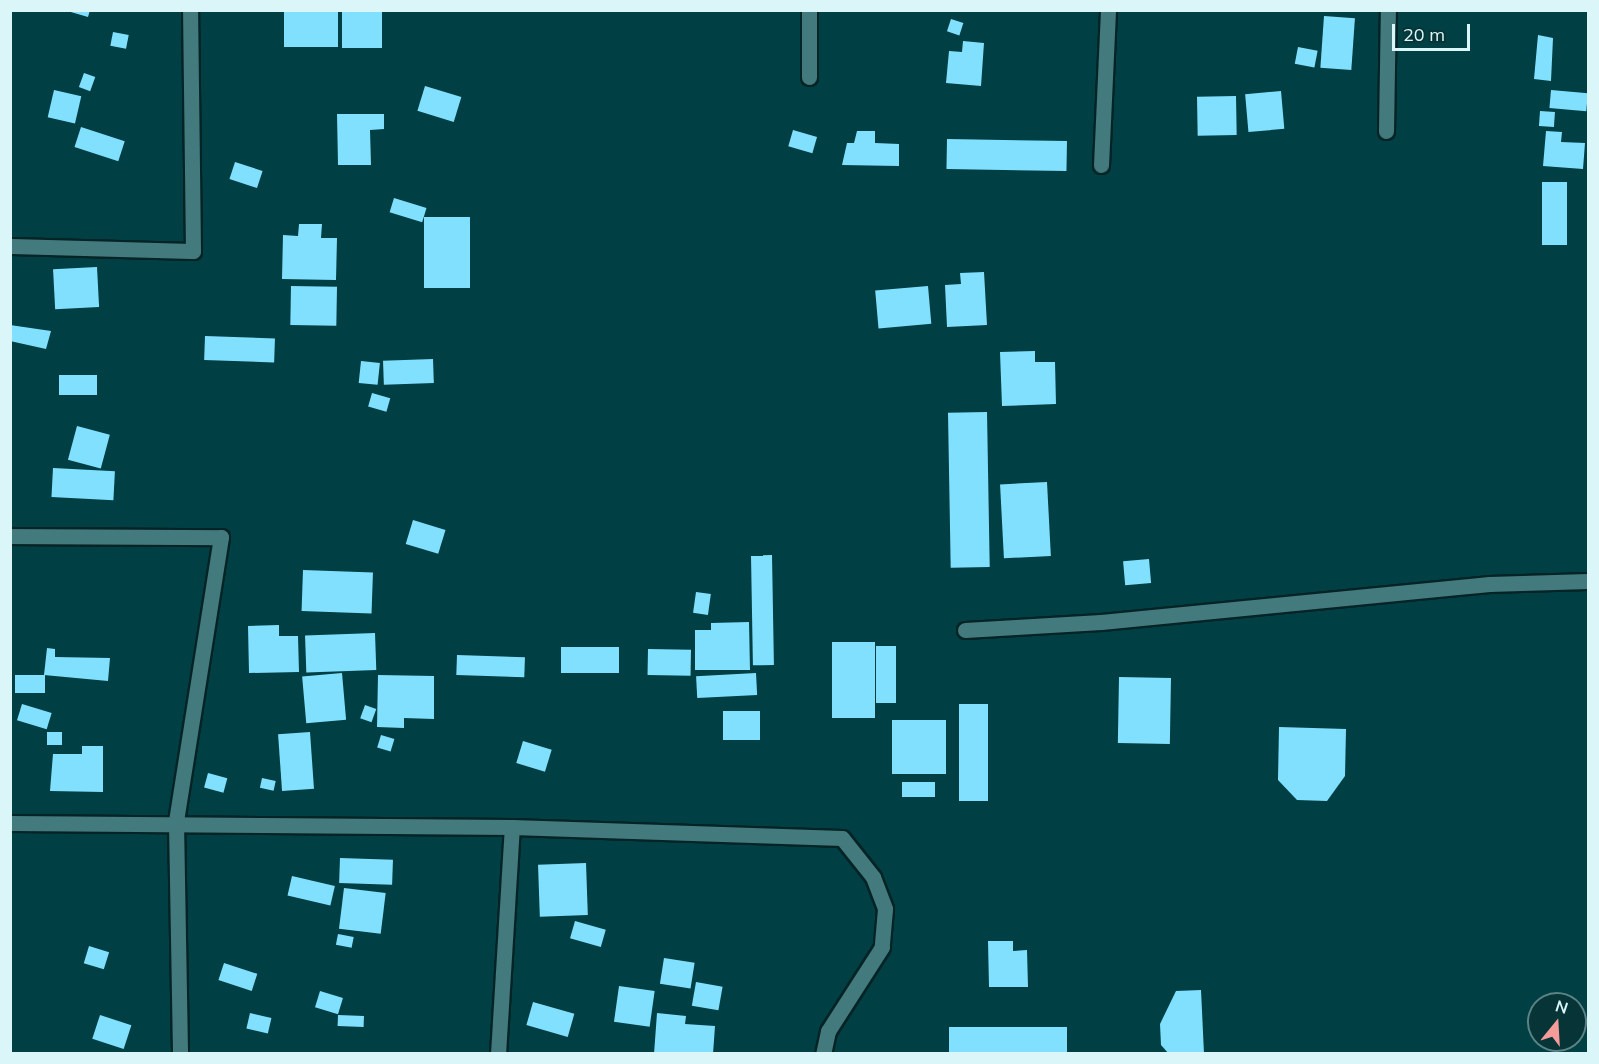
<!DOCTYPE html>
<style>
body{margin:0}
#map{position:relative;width:1599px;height:1064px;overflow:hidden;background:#004044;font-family:Mulish,sans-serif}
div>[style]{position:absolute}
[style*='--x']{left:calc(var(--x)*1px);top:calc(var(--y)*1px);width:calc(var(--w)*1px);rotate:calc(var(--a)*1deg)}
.building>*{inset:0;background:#82e0ff;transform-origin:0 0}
.roads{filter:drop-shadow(2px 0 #062426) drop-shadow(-2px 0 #062426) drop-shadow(0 2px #062426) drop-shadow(0 -2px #062426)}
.minor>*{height:15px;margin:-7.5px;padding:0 7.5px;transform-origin:7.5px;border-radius:7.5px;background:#437a7d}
span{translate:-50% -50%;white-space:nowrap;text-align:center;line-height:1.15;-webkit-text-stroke:6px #063437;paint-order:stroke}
.frame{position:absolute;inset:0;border:12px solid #daf6f8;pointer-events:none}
.north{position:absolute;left:1527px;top:992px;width:60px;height:60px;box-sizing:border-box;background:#063437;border:2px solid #5b8284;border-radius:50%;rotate:18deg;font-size:16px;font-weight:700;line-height:24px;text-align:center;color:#daf6f8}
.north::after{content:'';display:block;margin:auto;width:21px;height:27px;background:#f59b99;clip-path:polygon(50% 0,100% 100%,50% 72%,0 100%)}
.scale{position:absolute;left:1392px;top:24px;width:78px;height:27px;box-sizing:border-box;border:3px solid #daf6f8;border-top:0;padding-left:8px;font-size:18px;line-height:21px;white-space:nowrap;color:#daf6f8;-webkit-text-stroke:4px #063437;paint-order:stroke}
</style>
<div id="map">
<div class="building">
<div style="clip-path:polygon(64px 10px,90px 10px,88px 17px)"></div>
<div style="left:284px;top:10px;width:54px;height:37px"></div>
<div style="left:342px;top:10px;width:40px;height:38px"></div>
<div style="left:1324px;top:16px;width:31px;height:52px;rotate:4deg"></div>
<div style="left:951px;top:19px;width:13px;height:13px;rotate:18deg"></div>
<div style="left:113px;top:32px;width:16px;height:14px;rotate:11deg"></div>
<div style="clip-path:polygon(1538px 35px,1553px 38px,1551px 81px,1534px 79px)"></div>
<div style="clip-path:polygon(963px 41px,984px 43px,981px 86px,946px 83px,949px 51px,962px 52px)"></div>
<div style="left:1298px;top:47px;width:20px;height:17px;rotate:11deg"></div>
<div style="left:84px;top:73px;width:12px;height:15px;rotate:20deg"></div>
<div style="left:425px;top:86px;width:38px;height:26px;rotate:17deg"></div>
<div style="left:54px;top:90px;width:28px;height:28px;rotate:13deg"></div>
<div style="left:1551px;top:90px;width:37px;height:18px;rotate:5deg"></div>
<div style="left:1281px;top:91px;width:38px;height:36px;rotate:85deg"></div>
<div style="left:1236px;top:96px;width:39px;height:39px;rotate:89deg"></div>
<div style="left:1540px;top:111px;width:15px;height:15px;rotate:4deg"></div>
<div style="clip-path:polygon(337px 114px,384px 114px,384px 129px,370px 130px,371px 165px,338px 165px)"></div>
<div style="left:81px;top:127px;width:46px;height:21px;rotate:18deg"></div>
<div style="left:793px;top:130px;width:25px;height:17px;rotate:16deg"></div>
<div style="clip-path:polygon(857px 131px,875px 131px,875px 143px,899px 144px,899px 166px,842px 165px,847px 143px,854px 143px)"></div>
<div style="clip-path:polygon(1546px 131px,1562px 132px,1561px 142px,1585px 143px,1583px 169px,1543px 166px)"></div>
<div style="left:947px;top:139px;width:120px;height:30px;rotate:1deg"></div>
<div style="left:235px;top:162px;width:29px;height:18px;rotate:18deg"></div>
<div style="left:1542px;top:182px;width:25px;height:63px"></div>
<div style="left:394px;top:198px;width:34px;height:15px;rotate:17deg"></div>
<div style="left:424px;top:217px;width:46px;height:71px"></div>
<div style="clip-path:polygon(299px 224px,322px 224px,321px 238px,337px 238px,336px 280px,282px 279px,283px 235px,298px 236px)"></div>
<div style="left:97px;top:267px;width:40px;height:44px;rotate:87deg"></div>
<div style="clip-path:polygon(984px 272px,987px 325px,947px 327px,945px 285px,961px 284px,960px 273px)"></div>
<div style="left:291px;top:286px;width:46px;height:39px;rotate:1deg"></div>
<div style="left:928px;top:286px;width:38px;height:53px;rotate:85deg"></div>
<div style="clip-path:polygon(10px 325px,51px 331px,46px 349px,10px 341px)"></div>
<div style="left:205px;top:336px;width:70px;height:24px;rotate:2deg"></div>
<div style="clip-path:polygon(1035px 351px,1035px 362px,1055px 362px,1056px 404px,1002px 406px,1000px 352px)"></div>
<div style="left:433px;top:359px;width:24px;height:50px;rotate:88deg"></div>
<div style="left:361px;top:361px;width:19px;height:22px;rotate:6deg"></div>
<div style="left:59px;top:375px;width:38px;height:20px"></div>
<div style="left:372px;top:393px;width:19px;height:14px;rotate:16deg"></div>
<div style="left:987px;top:412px;width:155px;height:39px;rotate:89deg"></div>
<div style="left:77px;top:426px;width:34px;height:35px;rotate:15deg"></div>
<div style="left:53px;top:468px;width:62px;height:29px;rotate:3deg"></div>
<div style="left:1047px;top:482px;width:74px;height:47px;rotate:87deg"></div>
<div style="left:413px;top:520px;width:34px;height:25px;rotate:17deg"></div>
<div style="left:772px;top:555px;width:110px;height:21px;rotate:89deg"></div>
<div style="left:1149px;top:559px;width:24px;height:26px;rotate:85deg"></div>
<div style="left:303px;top:570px;width:70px;height:41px;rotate:2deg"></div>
<div style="left:696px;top:592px;width:15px;height:21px;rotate:8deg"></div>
<div style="clip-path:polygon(749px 622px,750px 670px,695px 670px,695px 630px,711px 630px,711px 623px)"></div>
<div style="clip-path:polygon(279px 625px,279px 636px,298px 636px,299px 672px,249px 673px,248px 626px)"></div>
<div style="left:375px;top:633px;width:37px;height:70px;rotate:88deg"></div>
<div style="left:832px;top:642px;width:43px;height:76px"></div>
<div style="left:876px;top:646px;width:20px;height:57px"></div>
<div style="left:619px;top:647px;width:26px;height:58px;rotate:90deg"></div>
<div style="clip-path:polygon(47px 648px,55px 649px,55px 657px,110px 658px,108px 681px,44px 675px)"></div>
<div style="left:648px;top:649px;width:43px;height:26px;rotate:1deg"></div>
<div style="left:457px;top:655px;width:68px;height:20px;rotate:2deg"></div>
<div style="left:342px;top:673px;width:47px;height:40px;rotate:85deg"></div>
<div style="left:756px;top:673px;width:22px;height:60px;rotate:87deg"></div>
<div style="left:15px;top:675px;width:30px;height:18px"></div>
<div style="clip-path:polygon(378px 675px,434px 676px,434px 719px,404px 718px,404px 728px,377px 727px)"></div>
<div style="left:1119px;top:677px;width:52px;height:66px;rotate:1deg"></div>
<div style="left:22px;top:704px;width:31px;height:17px;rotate:17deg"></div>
<div style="left:959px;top:704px;width:29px;height:97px"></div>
<div style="left:365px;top:705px;width:12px;height:14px;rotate:20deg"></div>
<div style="left:723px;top:711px;width:37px;height:29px"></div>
<div style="left:892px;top:720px;width:54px;height:54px"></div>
<div style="clip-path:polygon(1279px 727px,1346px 729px,1345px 776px,1327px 801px,1297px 800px,1278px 780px)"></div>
<div style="left:47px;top:732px;width:15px;height:13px"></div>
<div style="left:310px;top:732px;width:57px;height:32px;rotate:86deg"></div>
<div style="left:381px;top:735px;width:14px;height:13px;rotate:17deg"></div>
<div style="left:523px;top:741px;width:30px;height:23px;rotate:17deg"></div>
<div style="clip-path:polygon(82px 746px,103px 746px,103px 792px,50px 791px,53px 754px,82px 754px)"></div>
<div style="left:208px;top:773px;width:20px;height:15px;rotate:15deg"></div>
<div style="left:262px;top:778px;width:14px;height:10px;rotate:12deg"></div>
<div style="left:902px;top:782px;width:33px;height:15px"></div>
<div style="left:340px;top:858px;width:53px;height:25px;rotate:2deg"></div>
<div style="left:586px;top:863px;width:52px;height:48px;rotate:88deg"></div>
<div style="left:292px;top:876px;width:44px;height:20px;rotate:13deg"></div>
<div style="left:344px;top:888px;width:42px;height:41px;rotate:7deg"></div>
<div style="left:575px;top:921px;width:32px;height:18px;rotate:16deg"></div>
<div style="left:338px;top:934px;width:16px;height:11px;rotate:11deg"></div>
<div style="clip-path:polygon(988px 941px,1013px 941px,1013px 951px,1027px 950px,1028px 987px,989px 987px)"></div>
<div style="left:89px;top:946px;width:21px;height:18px;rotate:17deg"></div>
<div style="left:664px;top:958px;width:31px;height:26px;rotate:9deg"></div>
<div style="left:224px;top:963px;width:35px;height:18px;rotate:18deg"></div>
<div style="left:696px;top:982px;width:27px;height:24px;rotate:10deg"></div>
<div style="left:619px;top:986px;width:36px;height:36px;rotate:8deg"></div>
<div style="clip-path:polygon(1201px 990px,1204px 1054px,1169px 1054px,1161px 1045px,1160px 1024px,1176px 991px)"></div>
<div style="left:320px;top:991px;width:24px;height:17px;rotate:17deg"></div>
<div style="left:533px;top:1002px;width:43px;height:24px;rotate:16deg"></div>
<div style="left:250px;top:1013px;width:22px;height:16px;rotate:13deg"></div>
<div style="clip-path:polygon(657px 1013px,686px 1016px,685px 1024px,715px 1026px,713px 1054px,654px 1054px)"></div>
<div style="left:100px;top:1015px;width:33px;height:25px;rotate:18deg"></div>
<div style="left:338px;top:1015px;width:26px;height:11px;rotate:2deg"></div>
<div style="left:1067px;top:1027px;width:27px;height:118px;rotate:90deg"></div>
</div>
<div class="roads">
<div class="minor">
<div style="--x:809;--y:10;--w:67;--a:90"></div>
<div style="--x:1386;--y:131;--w:121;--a:-89.1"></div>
<div style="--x:1101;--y:165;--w:155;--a:-87.4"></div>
<div style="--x:10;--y:246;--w:183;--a:1.6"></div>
<div style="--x:193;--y:251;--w:241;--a:-90.7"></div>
<div style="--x:10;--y:536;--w:211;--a:0.3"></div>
<div style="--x:221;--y:537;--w:289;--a:99"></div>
<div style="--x:176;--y:822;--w:232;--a:89"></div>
<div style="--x:965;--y:630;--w:136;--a:-3.4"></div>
<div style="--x:1101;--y:622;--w:390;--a:-5.6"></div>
<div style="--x:1489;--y:584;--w:99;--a:-1.7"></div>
<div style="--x:10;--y:823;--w:502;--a:0.46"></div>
<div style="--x:512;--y:827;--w:330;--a:1.9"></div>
<div style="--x:842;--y:838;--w:50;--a:51.5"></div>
<div style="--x:873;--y:877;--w:34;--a:69"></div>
<div style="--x:885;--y:909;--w:38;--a:95"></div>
<div style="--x:882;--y:947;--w:100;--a:122.7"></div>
<div style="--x:828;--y:1031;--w:24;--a:102"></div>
<div style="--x:498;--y:1054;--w:227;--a:-86.5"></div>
</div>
</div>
<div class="frame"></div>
<div class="north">N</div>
<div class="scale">20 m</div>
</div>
